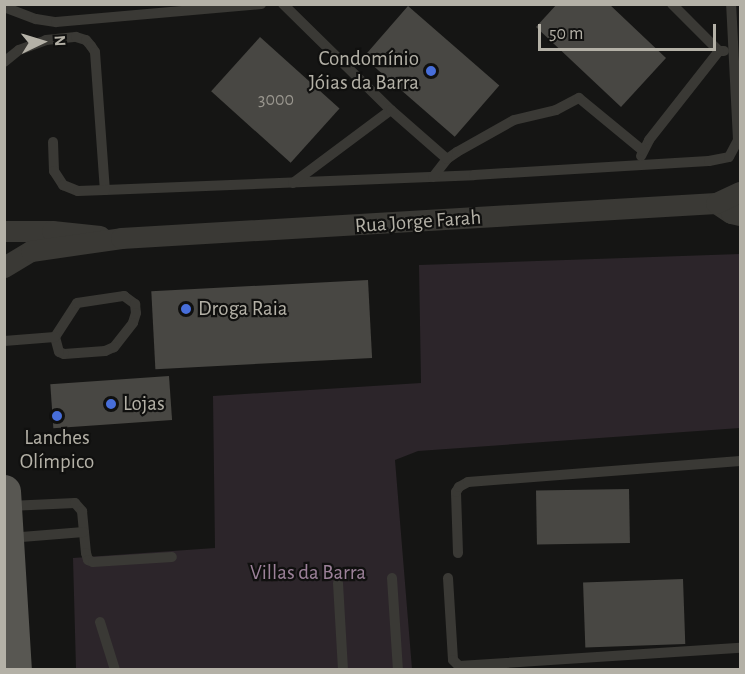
<!DOCTYPE html>
<meta charset="utf-8">
<style>
body{margin:0}
#map{position:relative;width:745px;height:674px;overflow:hidden;background:#151514;font-family:"Alegreya Sans",sans-serif}
div>[style]{position:absolute}
[style*='--x']{left:calc(var(--x)*1px);top:calc(var(--y)*1px);width:calc(var(--w)*1px);rotate:calc(var(--a)*1deg)}
.green>*{inset:0;background:#2c252a}
.building>*{inset:0;background:#484743;transform-origin:0 0}
.lane>*{height:10px;margin:-5px;padding:0 5px;transform-origin:5px;border-radius:5px;background:#3a3935}
.street>*{height:21px;margin:-10.5px;padding:0 10.5px;transform-origin:10.5px;border-radius:10.5px;background:#3a3935}
.primary>*{height:33px;margin:-16.5px;padding:0 16.5px;transform-origin:16.5px;border-radius:16.5px;background:#585752}
.dots>*{width:16px;height:16px;translate:-50% -50%;box-sizing:border-box;border:3px solid #10100f;border-radius:50%}
span{translate:-50% -50%;white-space:nowrap;text-align:center;line-height:1.15;-webkit-text-stroke:4.5px #10100f;paint-order:stroke}
.number-label{font-size:18px;color:#99968e}
.number-label span{-webkit-text-stroke-width:0}
.poi-label{font-size:21px;color:#b4b1a7}
.right{translate:-100% -50%;text-align:right}
.left{translate:0 -50%;text-align:left}
.street-label{font-size:21px;color:#b4b1a7}
.park-label{font-size:21px;color:#9c8199}
.frame{position:absolute;inset:0;border:6px solid #b4b1a7;pointer-events:none}
.north{position:absolute;left:12px;top:12px;width:60px;height:60px;-webkit-text-stroke:4px #10100f;paint-order:stroke;rotate:86deg;font-size:16px;font-weight:700;line-height:24px;text-align:center;color:#b4b1a7}
.north::after{content:'';display:block;margin:auto;width:21px;height:27px;background:#b4b1a7;clip-path:polygon(50% 0,100% 100%,50% 72%,0 100%)}
.scale{position:absolute;left:538px;top:24px;width:178px;height:27px;box-sizing:border-box;border:3px solid #b4b1a7;border-top:0;padding-left:8px;font-size:18px;line-height:21px;white-space:nowrap;color:#b4b1a7;-webkit-text-stroke:4px #10100f;paint-order:stroke}
</style>
<div id="map">
<div class="green">
<div style="clip-path:polygon(740px 254px,740px 428px,418px 451px,395px 460px,412px 669px,76px 669px,73px 558px,215px 548px,213px 396px,421px 383px,419px 265px)"></div>
</div>
<div class="building">
<div style="clip-path:polygon(557px 4px,609px 4px,666px 58px,621px 107px,536px 27px)"></div>
<div style="left:408px;top:6px;width:121px;height:68px;rotate:41deg"></div>
<div style="left:260px;top:37px;width:107px;height:73px;rotate:42deg"></div>
<div style="left:368px;top:280px;width:78px;height:217px;rotate:87deg"></div>
<div style="left:169px;top:376px;width:44px;height:119px;rotate:86deg"></div>
<div style="left:629px;top:489px;width:54px;height:93px;rotate:89deg"></div>
<div style="left:683px;top:579px;width:65px;height:100px;rotate:88deg"></div>
</div>
<div class="lane">
<div style="--x:283;--y:4;--w:151;--a:44.5"></div>
<div style="--x:672;--y:4;--w:66;--a:45"></div>
<div style="--x:719;--y:51;--w:5;--a:0"></div>
<div style="--x:4;--y:7;--w:34;--a:21"></div>
<div style="--x:36;--y:19;--w:20;--a:9"></div>
<div style="--x:56;--y:22;--w:206;--a:-5"></div>
<div style="--x:4;--y:62;--w:19;--a:-39"></div>
<div style="--x:19;--y:50;--w:29;--a:-20"></div>
<div style="--x:46;--y:40;--w:30;--a:-6"></div>
<div style="--x:76;--y:37;--w:10;--a:17"></div>
<div style="--x:86;--y:40;--w:8;--a:50"></div>
<div style="--x:91;--y:46;--w:7;--a:56"></div>
<div style="--x:95;--y:52;--w:138;--a:85.9"></div>
<div style="--x:105;--y:190;--w:369;--a:-2.3"></div>
<div style="--x:474;--y:175;--w:235;--a:-3.4"></div>
<div style="--x:709;--y:161;--w:20;--a:-11"></div>
<div style="--x:729;--y:157;--w:19;--a:-62"></div>
<div style="--x:738;--y:140;--w:136;--a:-92.9"></div>
<div style="--x:53;--y:142;--w:29;--a:88"></div>
<div style="--x:54;--y:171;--w:17;--a:57"></div>
<div style="--x:63;--y:185;--w:16;--a:22"></div>
<div style="--x:78;--y:191;--w:27;--a:-2"></div>
<div style="--x:641;--y:156;--w:18;--a:-63"></div>
<div style="--x:649;--y:140;--w:113;--a:-51.8"></div>
<div style="--x:433;--y:177;--w:23;--a:-52"></div>
<div style="--x:447;--y:159;--w:12;--a:-35"></div>
<div style="--x:457;--y:152;--w:65;--a:-29.3"></div>
<div style="--x:514;--y:120;--w:43;--a:-13.4"></div>
<div style="--x:556;--y:110;--w:26;--a:-28"></div>
<div style="--x:579;--y:98;--w:82;--a:39.5"></div>
<div style="--x:293;--y:183;--w:122;--a:-36.7"></div>
<div style="--x:391;--y:110;--w:74;--a:41.2"></div>
<div style="--x:124;--y:296;--w:14;--a:36"></div>
<div style="--x:135;--y:304;--w:9;--a:84"></div>
<div style="--x:136;--y:313;--w:10;--a:107"></div>
<div style="--x:133;--y:323;--w:31;--a:128"></div>
<div style="--x:114;--y:347;--w:10;--a:156"></div>
<div style="--x:105;--y:351;--w:41;--a:175.8"></div>
<div style="--x:64;--y:354;--w:5;--a:-158"></div>
<div style="--x:59;--y:352;--w:16;--a:-105"></div>
<div style="--x:55;--y:337;--w:40;--a:-57.1"></div>
<div style="--x:77;--y:303;--w:48;--a:-8.5"></div>
<div style="--x:4;--y:341;--w:51;--a:-4.5"></div>
<div style="--x:9;--y:506;--w:66;--a:-2.6"></div>
<div style="--x:75;--y:503;--w:11;--a:49"></div>
<div style="--x:82;--y:511;--w:42;--a:84.6"></div>
<div style="--x:86;--y:553;--w:7;--a:74"></div>
<div style="--x:88;--y:560;--w:5;--a:22"></div>
<div style="--x:93;--y:562;--w:79;--a:-3.6"></div>
<div style="--x:9;--y:538;--w:75;--a:-4.6"></div>
<div style="--x:458;--y:553;--w:61;--a:-91.9"></div>
<div style="--x:456;--y:492;--w:6;--a:-59"></div>
<div style="--x:459;--y:487;--w:10;--a:-29"></div>
<div style="--x:468;--y:482;--w:273;--a:-4.4"></div>
<div style="--x:392;--y:578;--w:92;--a:86.3"></div>
<div style="--x:448;--y:578;--w:82;--a:86.5"></div>
<div style="--x:453;--y:660;--w:8;--a:45"></div>
<div style="--x:459;--y:666;--w:282;--a:-3.7"></div>
<div style="--x:338;--y:583;--w:87;--a:86.7"></div>
<div style="--x:100;--y:622;--w:50;--a:72.6"></div>
</div>
<div class="street">
<div style="--x:716;--y:203;--w:18;--a:34"></div>
<div style="--x:731;--y:213;--w:9;--a:13"></div>
<div style="--x:4;--y:231;--w:48;--a:0"></div>
<div style="--x:52;--y:231;--w:48;--a:5.9"></div>
<div style="--x:4;--y:267;--w:31;--a:-31"></div>
<div style="--x:31;--y:251;--w:91;--a:-8.2"></div>
<div style="--x:121;--y:238;--w:596;--a:-3.37"></div>
<div style="--x:716;--y:203;--w:26;--a:-25"></div>
</div>
<div class="primary">
<div style="--x:4;--y:491;--w:179;--a:86.5"></div>
</div>
<div class="dots">
<div style="left:431px;top:71px;background:#476eda"></div>
<div style="left:186px;top:309px;background:#476eda"></div>
<div style="left:111px;top:404px;background:#476eda"></div>
<div style="left:57px;top:416px;background:#476eda"></div>
</div>
<div class="number-label">
<span style="left:276px;top:100px">3000</span>
</div>
<div class="poi-label">
<span class="right" style="left:419px;top:71px">Condomínio<br>Jóias da Barra</span>
<span class="left" style="left:198px;top:309px">Droga Raia</span>
<span class="left" style="left:123px;top:404px">Lojas</span>
<span style="left:57px;top:450px">Lanches<br>Olímpico</span>
</div>
<div class="street-label">
<span style="left:418px;top:222px;rotate:-4deg">Rua Jorge Farah</span>
</div>
<div class="park-label">
<span style="left:308px;top:573px">Villas da Barra</span>
</div>
<div class="frame"></div>
<div class="north">N</div>
<div class="scale">50 m</div>
</div>
